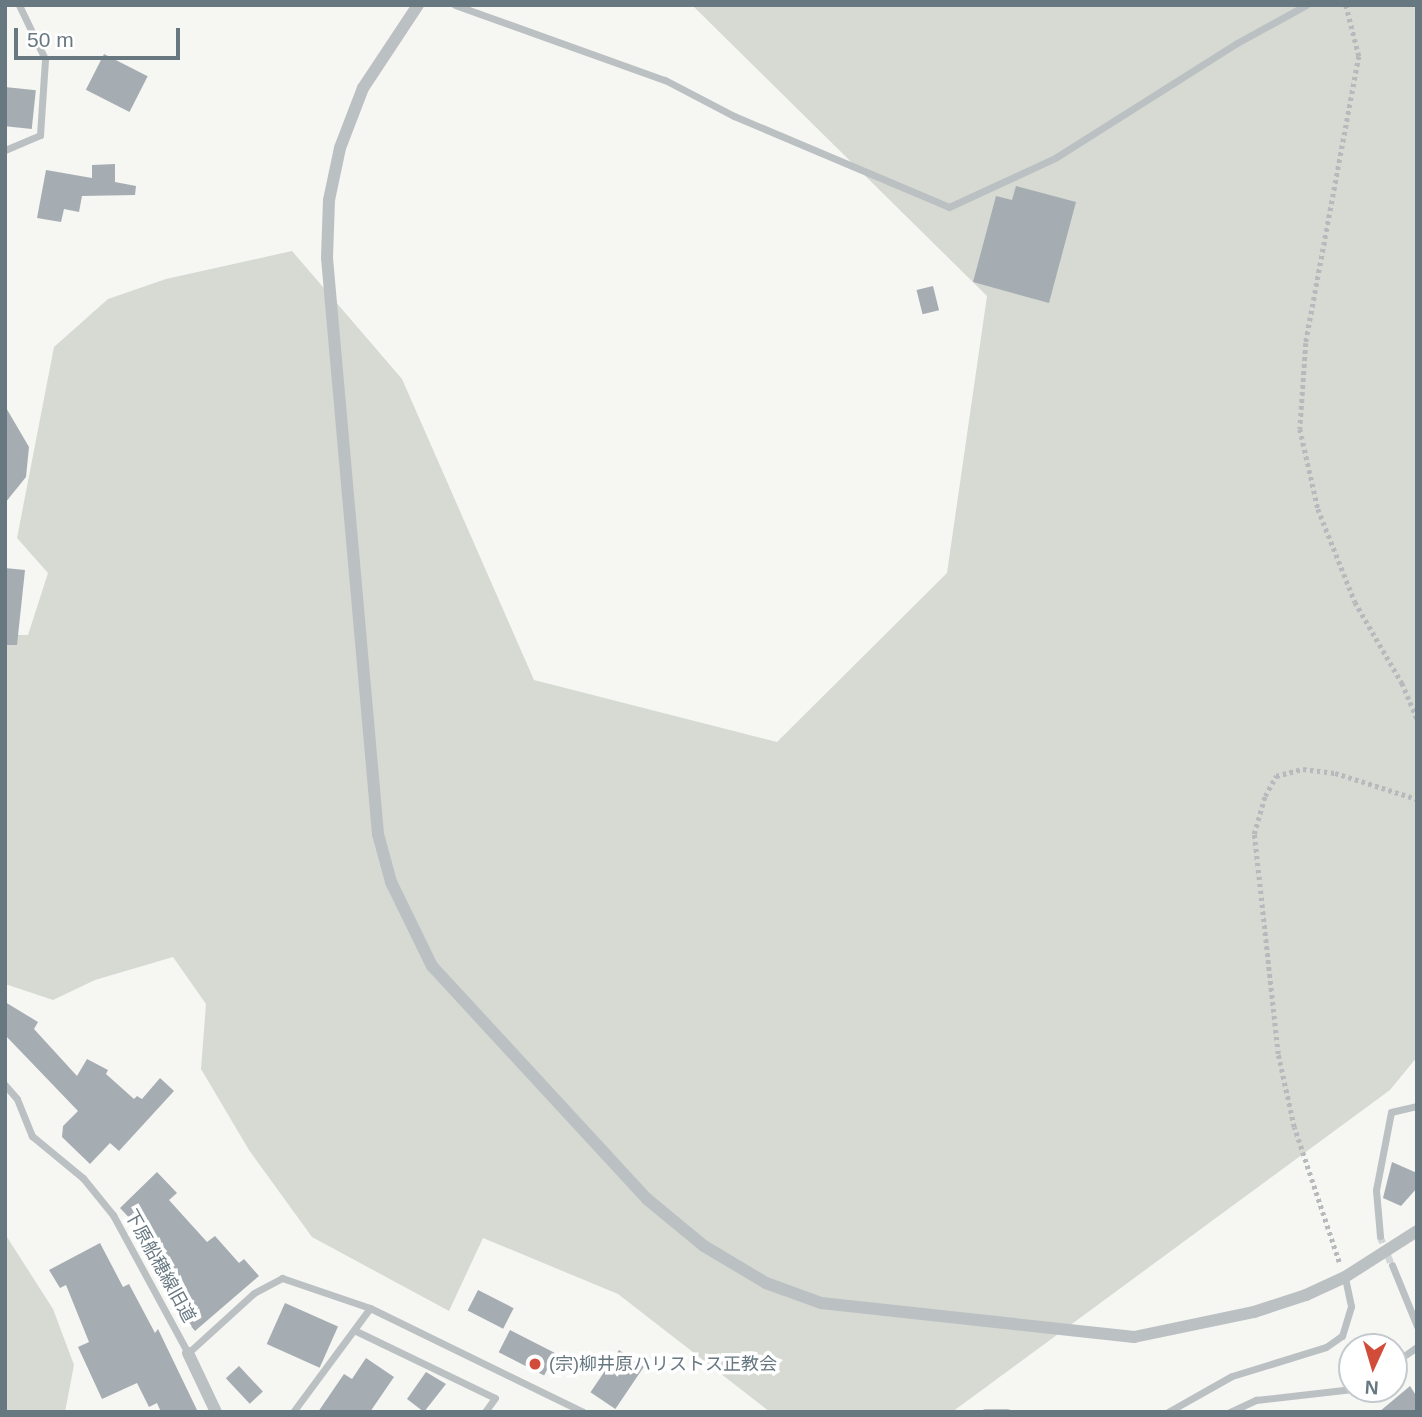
<!DOCTYPE html>
<meta charset="utf-8">
<style>
body{margin:0}
#map{position:relative;width:1422px;height:1417px;overflow:hidden;background:#f6f6f3;font-family:Arial,"Noto Sans JP",sans-serif}
div>[style]{position:absolute}
[style*='--x']{left:calc(var(--x)*1px);top:calc(var(--y)*1px);width:calc(var(--w)*1px);rotate:calc(var(--a)*1deg)}
.green>*{inset:0;background:#d6dad3}
.building>*{inset:0;background:#a6adb2;transform-origin:0 0}
.minor-tunnel>*{height:7px;margin-top:-3.5px;transform-origin:0;background:repeating-linear-gradient(90deg,#d2d6d6 0 7px,transparent 0 10.5px)}
.path>*{height:4.5px;margin-top:-2.25px;transform-origin:0;background:repeating-linear-gradient(90deg,#b6babc 0 3.5px,transparent 0 7px)}
.minor>*{height:7px;margin:-3.5px;padding:0 3.5px;transform-origin:3.5px;border-radius:3.5px;background:#bbc0c3}
.tertiary>*{height:12px;margin:-6px;padding:0 6px;transform-origin:6px;border-radius:6px;background:#bbc0c3}
.dots>*{width:19px;height:19px;translate:-50% -50%;box-sizing:border-box;border:4px solid #fff;border-radius:50%}
span{translate:-50% -50%;white-space:nowrap;text-align:center;line-height:1.15;-webkit-text-stroke:7px #fff;paint-order:stroke}
.street-label{font-size:18px;color:#687881}
.poi-label{font-size:18px;color:#687881}
.left{translate:0 -50%;text-align:left}
.frame{position:absolute;inset:0;border:7px solid #687881;pointer-events:none}
.north{position:absolute;left:1338px;top:1333px;width:70px;height:70px;box-sizing:border-box;background:#fff;border:2px solid #c3c9cd;border-radius:50%;rotate:184deg;font-size:19px;font-weight:700;line-height:28px;text-align:center;color:#687881}
.north::after{content:'';display:block;margin:auto;width:24px;height:32px;background:#d14d39;clip-path:polygon(50% 0,100% 100%,50% 72%,0 100%)}
.scale{position:absolute;left:14px;top:28px;width:166px;height:32px;box-sizing:border-box;border:4px solid #687881;border-top:0;padding-left:9px;font-size:21px;line-height:24px;white-space:nowrap;color:#687881;-webkit-text-stroke:5px #fff;paint-order:stroke}
</style>
<div id="map">
<div class="green">
<div style="clip-path:polygon(692px 5px,1417px 5px,1417px 1057px,1390px 1090px,952px 1412px,770px 1412px,618px 1294px,483px 1238px,449px 1311px,312px 1237px,249px 1150px,201px 1069px,206px 1004px,173px 957px,95px 980px,53px 1000px,5px 984px,5px 635px,28px 635px,48px 573px,17px 538px,54px 347px,108px 299px,166px 279px,292px 251px,402px 379px,534px 680px,777px 742px,947px 573px,987px 296px)"></div>
<div style="clip-path:polygon(5px 1234px,53px 1309px,74px 1365px,65px 1412px,5px 1412px)"></div>
</div>
<div class="building">
<div style="left:104px;top:54px;width:49px;height:40px;rotate:27deg"></div>
<div style="left:5px;top:87px;width:31px;height:39px;rotate:6deg"></div>
<div style="clip-path:polygon(115px 164px,115px 182px,136px 186px,135px 195px,82px 196px,79px 212px,64px 209px,61px 222px,37px 218px,46px 170px,92px 178px,92px 165px)"></div>
<div style="clip-path:polygon(1016px 186px,1076px 202px,1049px 303px,973px 282px,996px 196px,1012px 200px)"></div>
<div style="left:933px;top:286px;width:25px;height:17px;rotate:76deg"></div>
<div style="clip-path:polygon(5px 406px,29px 447px,26px 477px,5px 503px)"></div>
<div style="clip-path:polygon(5px 568px,25px 570px,17px 645px,5px 645px)"></div>
<div style="clip-path:polygon(5px 1002px,38px 1022px,34px 1029px,77px 1076px,87px 1059px,108px 1070px,106px 1074px,134px 1099px,137px 1096px,142px 1099px,160px 1078px,174px 1091px,119px 1151px,110px 1143px,90px 1164px,62px 1137px,63px 1126px,78px 1111px,5px 1035px)"></div>
<div style="clip-path:polygon(1392px 1162px,1417px 1173px,1417px 1188px,1401px 1206px,1383px 1198px)"></div>
<div style="clip-path:polygon(157px 1172px,177px 1193px,169px 1200px,207px 1242px,215px 1236px,239px 1263px,244px 1259px,259px 1276px,195px 1331px,179px 1312px,187px 1305px,156px 1269px,168px 1259px,120px 1208px)"></div>
<div style="clip-path:polygon(100px 1243px,123px 1287px,129px 1284px,155px 1333px,158px 1329px,198px 1412px,161px 1412px,157px 1403px,149px 1407px,137px 1383px,102px 1399px,78px 1347px,89px 1342px,66px 1285px,60px 1288px,49px 1270px)"></div>
<div style="left:478px;top:1290px;width:40px;height:23px;rotate:27deg"></div>
<div style="left:285px;top:1303px;width:58px;height:45px;rotate:24deg"></div>
<div style="left:510px;top:1330px;width:51px;height:25px;rotate:27deg"></div>
<div style="left:619px;top:1350px;width:30px;height:51px;rotate:34deg"></div>
<div style="clip-path:polygon(366px 1358px,394px 1377px,370px 1412px,318px 1412px,344px 1374px,352px 1379px)"></div>
<div style="left:239px;top:1366px;width:35px;height:18px;rotate:47deg"></div>
<div style="clip-path:polygon(426px 1372px,446px 1384px,424px 1412px,407px 1399px)"></div>
<div style="clip-path:polygon(1410px 1386px,1417px 1397px,1417px 1412px,1379px 1412px)"></div>
</div>
<div class="minor-tunnel">
<div style="--x:1380;--y:1236;--w:31;--a:68"></div>
</div>
<div class="path">
<div style="--x:1346;--y:5;--w:53;--a:75.7"></div>
<div style="--x:1359;--y:56;--w:292;--a:100.5"></div>
<div style="--x:1306;--y:343;--w:86;--a:94"></div>
<div style="--x:1300;--y:429;--w:82;--a:77.3"></div>
<div style="--x:1318;--y:509;--w:100;--a:68.3"></div>
<div style="--x:1355;--y:602;--w:94;--a:59.9"></div>
<div style="--x:1402;--y:683;--w:39;--a:67"></div>
<div style="--x:1339;--y:1262;--w:142;--a:-108.4"></div>
<div style="--x:1294;--y:1127;--w:75;--a:-102.4"></div>
<div style="--x:1278;--y:1054;--w:221;--a:-96.2"></div>
<div style="--x:1254;--y:834;--w:40;--a:-74"></div>
<div style="--x:1265;--y:796;--w:23;--a:-61"></div>
<div style="--x:1276;--y:776;--w:28;--a:-15"></div>
<div style="--x:1303;--y:769;--w:32;--a:7"></div>
<div style="--x:1335;--y:773;--w:86;--a:17.6"></div>
</div>
<div class="minor">
<div style="--x:455;--y:5;--w:223;--a:19.7"></div>
<div style="--x:665;--y:80;--w:78;--a:27.6"></div>
<div style="--x:734;--y:116;--w:233;--a:22.9"></div>
<div style="--x:949;--y:207;--w:117;--a:-24.8"></div>
<div style="--x:1055;--y:158;--w:215;--a:-32.3"></div>
<div style="--x:1237;--y:43;--w:79;--a:-28.8"></div>
<div style="--x:5;--y:150;--w:38;--a:-23"></div>
<div style="--x:40;--y:135;--w:76;--a:-86.2"></div>
<div style="--x:45;--y:59;--w:60;--a:-115.7"></div>
<div style="--x:5;--y:1085;--w:18;--a:49"></div>
<div style="--x:17;--y:1099;--w:40;--a:68"></div>
<div style="--x:32;--y:1136;--w:66;--a:39.5"></div>
<div style="--x:83;--y:1178;--w:48;--a:51"></div>
<div style="--x:113;--y:1215;--w:157;--a:61.5"></div>
<div style="--x:188;--y:1353;--w:89;--a:-42.3"></div>
<div style="--x:254;--y:1293;--w:32;--a:-28"></div>
<div style="--x:282;--y:1278;--w:93;--a:18.8"></div>
<div style="--x:370;--y:1308;--w:237;--a:26"></div>
<div style="--x:1380;--y:1236;--w:46;--a:-95"></div>
<div style="--x:1376;--y:1190;--w:79;--a:-79.1"></div>
<div style="--x:1391;--y:1112;--w:27;--a:-13"></div>
<div style="--x:1392;--y:1265;--w:66;--a:67.7"></div>
<div style="--x:356;--y:1331;--w:154;--a:25.7"></div>
<div style="--x:495;--y:1398;--w:17;--a:126"></div>
<div style="--x:1394;--y:1363;--w:28;--a:-35"></div>
<div style="--x:293;--y:1412;--w:129;--a:-53.5"></div>
<div style="--x:985;--y:1412;--w:22;--a:0"></div>
<div style="--x:1168;--y:1412;--w:73;--a:-29.4"></div>
<div style="--x:1232;--y:1376;--w:98;--a:-17.1"></div>
<div style="--x:1326;--y:1347;--w:19;--a:-35"></div>
<div style="--x:1342;--y:1336;--w:31;--a:-73"></div>
<div style="--x:1351;--y:1306;--w:30;--a:-102"></div>
<div style="--x:1230;--y:1412;--w:29;--a:-25"></div>
<div style="--x:1256;--y:1400;--w:97;--a:-6.5"></div>
</div>
<div class="tertiary">
<div style="--x:418;--y:5;--w:100;--a:123.5"></div>
<div style="--x:363;--y:88;--w:64;--a:111"></div>
<div style="--x:340;--y:148;--w:53;--a:101.9"></div>
<div style="--x:329;--y:200;--w:58;--a:92"></div>
<div style="--x:327;--y:258;--w:578;--a:84.94"></div>
<div style="--x:378;--y:834;--w:50;--a:74.8"></div>
<div style="--x:391;--y:882;--w:93;--a:64"></div>
<div style="--x:432;--y:966;--w:317;--a:47.3"></div>
<div style="--x:647;--y:1199;--w:74;--a:39.5"></div>
<div style="--x:704;--y:1246;--w:72;--a:30.8"></div>
<div style="--x:766;--y:1283;--w:59;--a:20"></div>
<div style="--x:821;--y:1303;--w:315;--a:6.2"></div>
<div style="--x:1134;--y:1337;--w:123;--a:-11.8"></div>
<div style="--x:1254;--y:1312;--w:55;--a:-18.1"></div>
<div style="--x:1306;--y:1295;--w:43;--a:-24.8"></div>
<div style="--x:1345;--y:1277;--w:85;--a:-32.6"></div>
<div style="--x:188;--y:1353;--w:65;--a:64.6"></div>
</div>
<div class="dots">
<div style="left:535px;top:1364px;background:#d14d39"></div>
</div>
<div class="street-label">
<span style="left:160px;top:1266px;rotate:61deg">下原船穂線旧道</span>
</div>
<div class="poi-label">
<span class="left" style="left:549px;top:1364px">(宗)柳井原ハリストス正教会</span>
</div>
<div class="frame"></div>
<div class="north">N</div>
<div class="scale">50 m</div>
</div>
